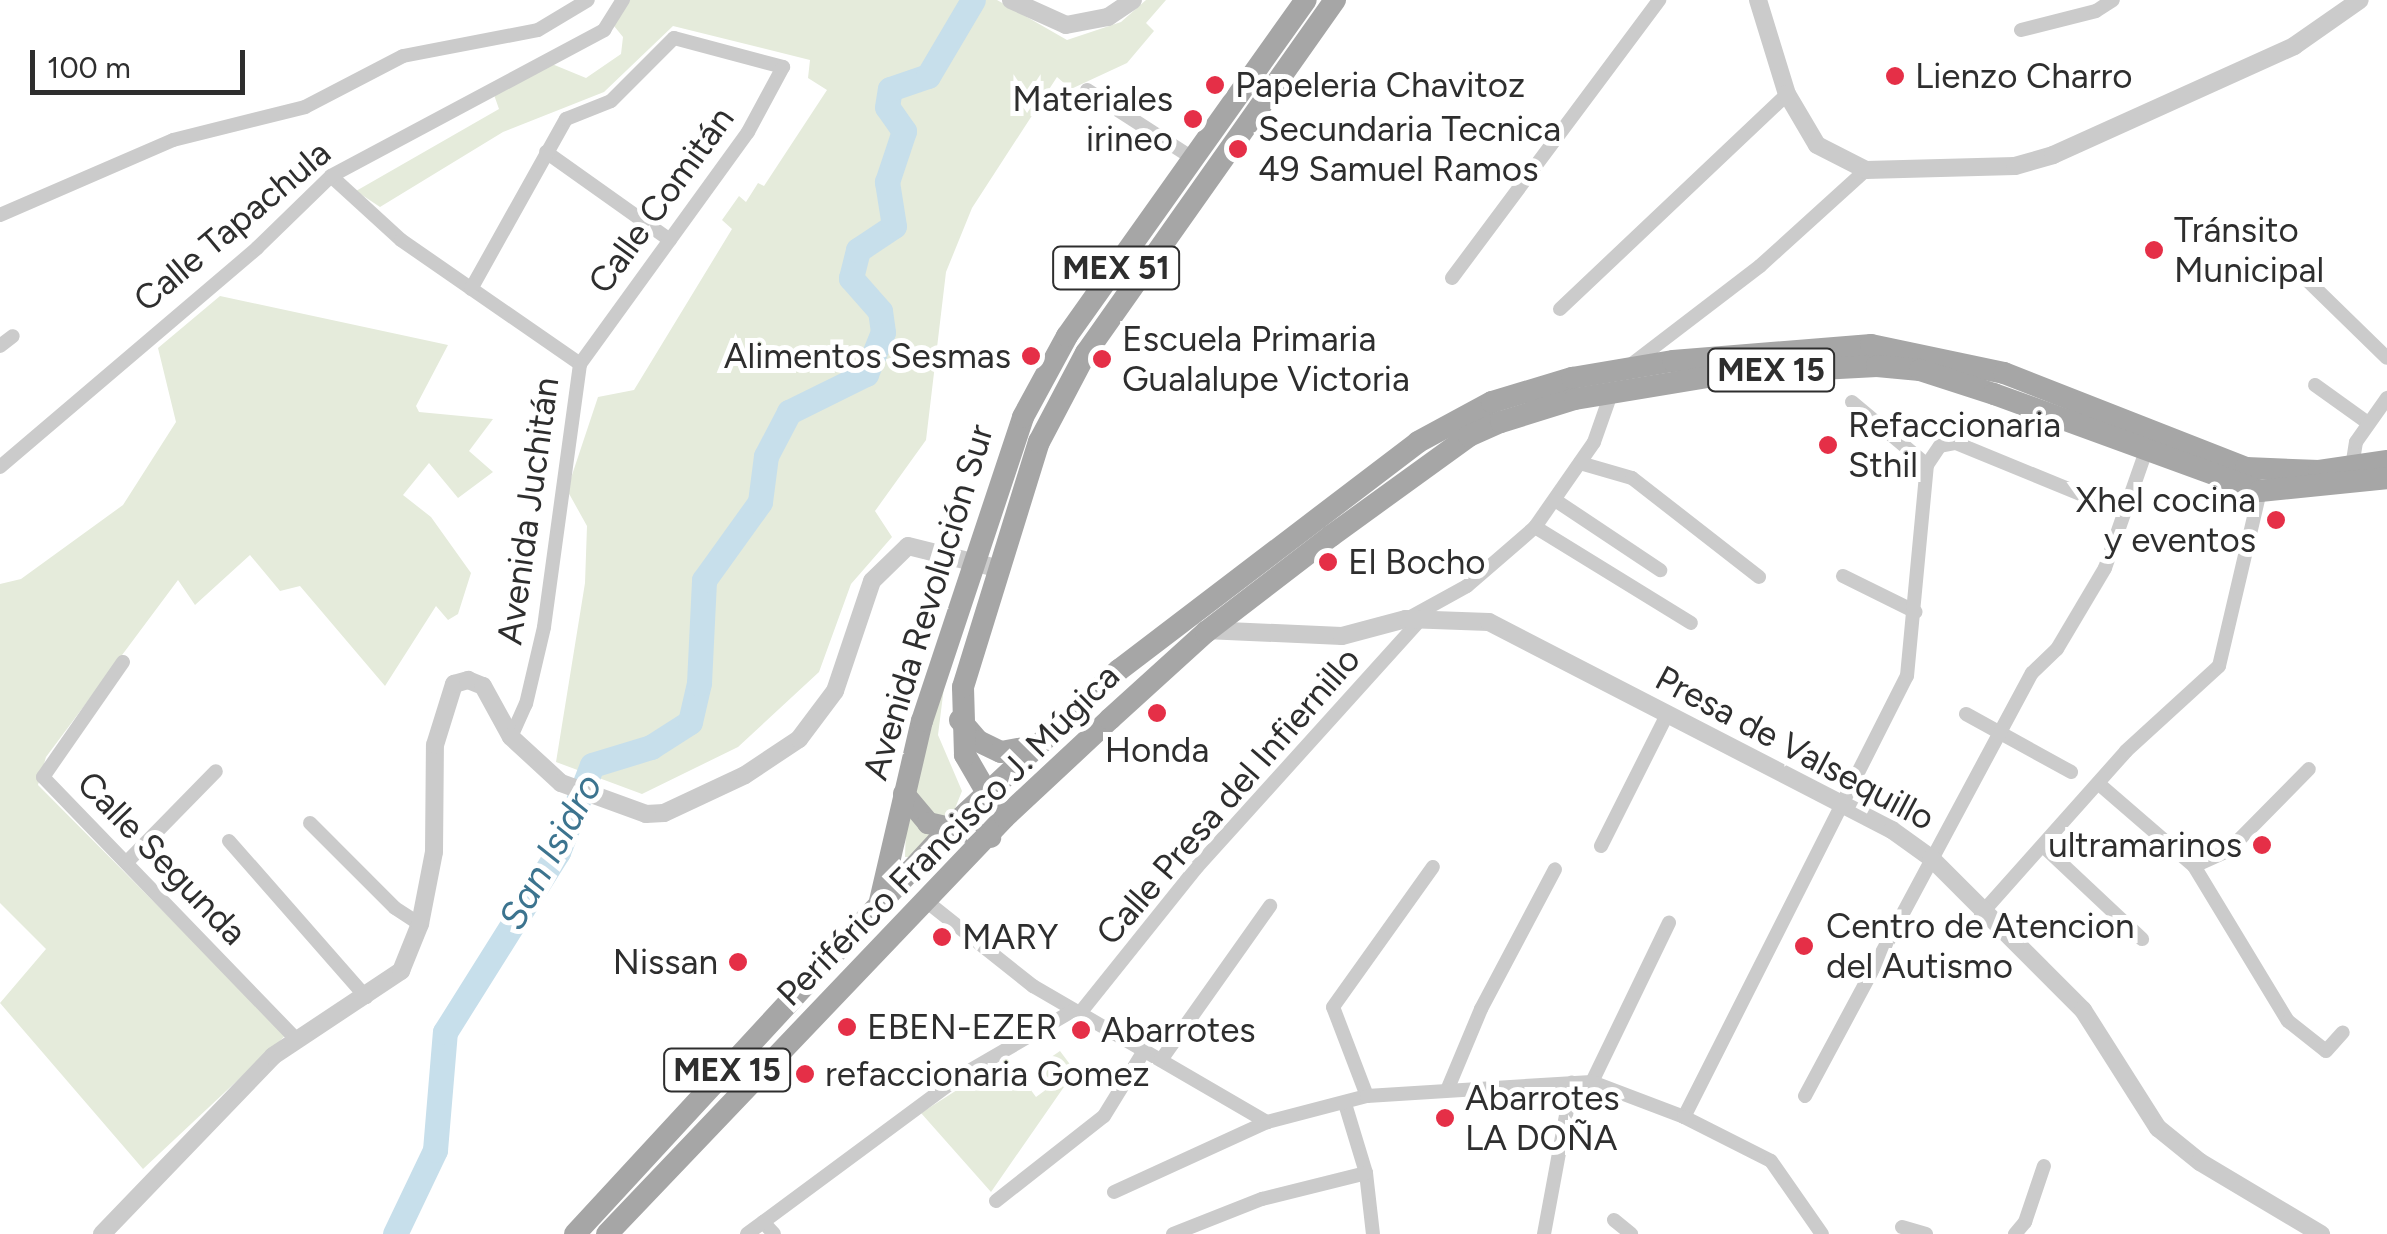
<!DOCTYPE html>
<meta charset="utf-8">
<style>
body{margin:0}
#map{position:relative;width:2387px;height:1234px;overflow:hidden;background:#fff;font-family:Figtree,sans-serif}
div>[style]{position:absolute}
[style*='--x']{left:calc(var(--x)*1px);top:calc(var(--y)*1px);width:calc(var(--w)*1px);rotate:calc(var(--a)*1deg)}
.green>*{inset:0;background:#e5ebdb}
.river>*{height:25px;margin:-12.5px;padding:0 12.5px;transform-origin:12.5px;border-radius:12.5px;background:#c7dfeb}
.minor>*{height:14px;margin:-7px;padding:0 7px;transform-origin:7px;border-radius:7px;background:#cbcbcb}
.tertiary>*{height:18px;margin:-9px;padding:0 9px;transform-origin:9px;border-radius:9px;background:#cbcbcb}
.primary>*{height:22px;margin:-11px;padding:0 11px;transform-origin:11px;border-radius:11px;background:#a6a6a6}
.dots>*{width:28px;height:28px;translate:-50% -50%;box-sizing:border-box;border:5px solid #fff;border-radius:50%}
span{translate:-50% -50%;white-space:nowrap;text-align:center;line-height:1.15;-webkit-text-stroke:10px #fff;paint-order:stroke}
.shield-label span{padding:2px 8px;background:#fff;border:2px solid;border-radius:8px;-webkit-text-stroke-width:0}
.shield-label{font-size:32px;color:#2e2e2e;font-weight:700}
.poi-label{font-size:35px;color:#2e2e2e}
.left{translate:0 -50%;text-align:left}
.right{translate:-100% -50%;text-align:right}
.street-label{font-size:35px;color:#2e2e2e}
.water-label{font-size:38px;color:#3c748f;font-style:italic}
.scale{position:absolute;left:30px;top:50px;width:215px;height:45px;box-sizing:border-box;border:5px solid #2e2e2e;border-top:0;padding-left:12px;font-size:30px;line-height:35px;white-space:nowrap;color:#2e2e2e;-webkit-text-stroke:8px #fff;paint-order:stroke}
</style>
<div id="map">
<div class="green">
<div style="clip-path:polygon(630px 0,997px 0,1067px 40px,1121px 22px,1146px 0,1166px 0,1146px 23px,1154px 31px,1127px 63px,1071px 89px,1057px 77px,972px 208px,946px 272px,926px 440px,875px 511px,892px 537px,851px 584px,819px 672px,738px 747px,642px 794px,556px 762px,585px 583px,587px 526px,567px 490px,598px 397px,634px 390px,732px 229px,722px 220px,739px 196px,746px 202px,758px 183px,764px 186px,827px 90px,808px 78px,810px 60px,673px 26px,604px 92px,503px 132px,380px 207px,356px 191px,499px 109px,493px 92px,552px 64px,586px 78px,621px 54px,623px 37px,614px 26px)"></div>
<div style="clip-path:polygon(220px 296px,448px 345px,416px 406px,419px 412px,493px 419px,469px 451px,493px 472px,458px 498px,429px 463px,403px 495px,431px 517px,471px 573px,458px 614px,448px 620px,436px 606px,385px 686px,300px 586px,280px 591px,250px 555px,195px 605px,178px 580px,46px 757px,38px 785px,286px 1035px,143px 1169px,0 1003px,46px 949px,0 903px,0 584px,21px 579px,123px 505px,176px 422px,158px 348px)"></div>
<div style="clip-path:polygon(946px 671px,938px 735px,962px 791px,954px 811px,914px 857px,905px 857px,906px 825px)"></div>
<div style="clip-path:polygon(1060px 1051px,1075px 1071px,991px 1192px,921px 1113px,1007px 1058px,1036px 1097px,1051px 1086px,1035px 1068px)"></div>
</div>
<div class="river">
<div style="--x:395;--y:1234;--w:93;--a:-64.5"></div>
<div style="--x:435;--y:1150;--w:118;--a:-85.2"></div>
<div style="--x:445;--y:1032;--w:213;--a:-57.9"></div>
<div style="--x:558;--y:852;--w:93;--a:-68.7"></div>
<div style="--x:592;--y:765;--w:62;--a:-17"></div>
<div style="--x:651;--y:747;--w:46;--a:-32.7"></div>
<div style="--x:690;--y:722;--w:40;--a:-77"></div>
<div style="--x:699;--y:683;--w:103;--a:-87.2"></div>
<div style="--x:704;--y:580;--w:96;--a:-54.3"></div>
<div style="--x:760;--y:502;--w:46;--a:-82.6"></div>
<div style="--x:766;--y:456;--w:50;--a:-62.4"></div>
<div style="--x:789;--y:412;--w:86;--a:-26.3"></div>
<div style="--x:866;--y:374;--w:45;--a:-68"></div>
<div style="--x:883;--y:332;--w:21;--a:-98"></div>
<div style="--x:880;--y:311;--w:44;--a:-131.3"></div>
<div style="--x:851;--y:278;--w:29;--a:-76"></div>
<div style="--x:858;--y:250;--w:43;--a:-33.7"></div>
<div style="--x:894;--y:226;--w:45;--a:-99"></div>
<div style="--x:887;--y:182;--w:54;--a:-71.6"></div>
<div style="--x:904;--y:131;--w:29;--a:-125"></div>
<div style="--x:887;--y:107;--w:18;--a:-81"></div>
<div style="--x:890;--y:89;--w:40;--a:-18.9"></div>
<div style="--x:928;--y:76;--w:88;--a:-59.4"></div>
</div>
<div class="minor">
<div style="--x:2021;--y:30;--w:77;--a:-14.2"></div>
<div style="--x:2096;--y:11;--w:20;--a:-33"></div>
<div style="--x:1087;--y:90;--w:127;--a:32.8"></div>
<div style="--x:546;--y:152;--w:152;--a:35.4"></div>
<div style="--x:331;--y:176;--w:95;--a:42.4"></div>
<div style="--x:401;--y:240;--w:218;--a:34.7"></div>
<div style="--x:0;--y:215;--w:189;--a:-23.4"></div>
<div style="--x:173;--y:140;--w:136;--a:-14"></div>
<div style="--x:305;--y:107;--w:110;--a:-27.5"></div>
<div style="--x:403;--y:56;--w:137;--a:-10.9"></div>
<div style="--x:538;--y:30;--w:58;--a:-31"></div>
<div style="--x:1452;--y:278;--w:347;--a:-53.3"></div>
<div style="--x:2308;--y:281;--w:110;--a:44.3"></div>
<div style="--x:471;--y:289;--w:195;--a:-60.8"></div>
<div style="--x:566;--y:119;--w:48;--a:-21.8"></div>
<div style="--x:611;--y:101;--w:89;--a:-45"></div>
<div style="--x:674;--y:38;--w:113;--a:14.9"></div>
<div style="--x:783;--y:67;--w:74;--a:118.3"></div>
<div style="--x:748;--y:132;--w:286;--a:125.9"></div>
<div style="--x:1560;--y:309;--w:313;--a:-43.4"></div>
<div style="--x:0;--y:346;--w:16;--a:-38"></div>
<div style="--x:1628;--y:367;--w:166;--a:-37.4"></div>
<div style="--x:1760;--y:266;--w:143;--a:-42.2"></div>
<div style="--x:2315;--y:385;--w:65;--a:35.6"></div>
<div style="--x:1852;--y:402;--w:98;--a:40"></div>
<div style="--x:1580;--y:463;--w:54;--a:16.1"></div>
<div style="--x:1632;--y:478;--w:161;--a:37.9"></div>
<div style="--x:0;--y:467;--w:338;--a:-40.4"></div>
<div style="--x:257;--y:248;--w:103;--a:-44.2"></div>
<div style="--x:331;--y:176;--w:310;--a:-28.1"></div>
<div style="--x:604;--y:30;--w:36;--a:-58"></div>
<div style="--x:2352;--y:467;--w:25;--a:-81"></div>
<div style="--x:2356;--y:442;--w:54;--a:-54.8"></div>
<div style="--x:1558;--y:502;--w:123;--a:33.7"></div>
<div style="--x:1535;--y:527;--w:183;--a:31.6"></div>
<div style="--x:1843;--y:576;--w:81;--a:26.3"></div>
<div style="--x:1409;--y:618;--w:66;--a:-28.9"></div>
<div style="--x:1467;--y:586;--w:90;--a:-40.9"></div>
<div style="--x:1535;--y:527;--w:103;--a:-55.2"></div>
<div style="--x:1594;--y:442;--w:54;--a:-70.6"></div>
<div style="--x:123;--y:662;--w:140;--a:124.8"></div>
<div style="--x:43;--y:777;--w:364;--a:46"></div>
<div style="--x:1966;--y:714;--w:120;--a:28.9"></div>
<div style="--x:511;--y:737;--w:36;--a:-66"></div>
<div style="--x:526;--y:704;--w:79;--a:-76.8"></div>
<div style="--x:544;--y:627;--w:265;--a:-82.2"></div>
<div style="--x:2099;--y:784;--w:125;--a:40.8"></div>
<div style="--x:2194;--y:866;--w:181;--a:58.8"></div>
<div style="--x:2288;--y:1021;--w:48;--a:38.3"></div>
<div style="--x:2326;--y:1051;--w:25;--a:-48"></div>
<div style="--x:310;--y:823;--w:120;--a:45"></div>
<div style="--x:395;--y:908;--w:30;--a:33"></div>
<div style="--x:229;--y:841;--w:208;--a:48.7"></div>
<div style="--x:1601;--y:846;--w:147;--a:-63.3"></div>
<div style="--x:2043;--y:846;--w:136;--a:43.2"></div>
<div style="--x:127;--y:862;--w:127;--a:-45.6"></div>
<div style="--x:2194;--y:866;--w:37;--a:-24"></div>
<div style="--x:2228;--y:851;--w:115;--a:-45.4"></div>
<div style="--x:926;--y:901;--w:137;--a:38.5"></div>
<div style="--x:1033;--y:986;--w:271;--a:30.2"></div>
<div style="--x:1981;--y:914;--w:218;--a:-48.3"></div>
<div style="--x:2126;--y:751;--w:126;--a:-42.4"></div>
<div style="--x:2219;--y:666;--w:180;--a:-76.8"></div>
<div style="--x:1080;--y:1013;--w:187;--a:-51.3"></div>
<div style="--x:1197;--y:867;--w:334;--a:-47.9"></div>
<div style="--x:1161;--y:1060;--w:189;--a:-54.7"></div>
<div style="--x:1592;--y:1082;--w:177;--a:-64.2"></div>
<div style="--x:1448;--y:1088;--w:86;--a:-67.3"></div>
<div style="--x:1481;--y:1009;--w:158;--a:-62.1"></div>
<div style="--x:1367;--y:1096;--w:95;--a:-110.9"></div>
<div style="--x:1333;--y:1007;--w:172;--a:-54.5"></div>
<div style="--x:1805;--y:1096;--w:480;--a:-61.8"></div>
<div style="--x:2032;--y:673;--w:35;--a:-44"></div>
<div style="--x:2057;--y:649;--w:94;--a:-59.3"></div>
<div style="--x:2105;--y:568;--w:130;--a:-70.7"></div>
<div style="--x:1346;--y:1107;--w:69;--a:73.1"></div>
<div style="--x:1366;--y:1173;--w:61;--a:83.5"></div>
<div style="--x:1684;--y:1117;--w:494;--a:-63.2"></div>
<div style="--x:1907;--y:676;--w:212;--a:-84.6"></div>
<div style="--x:1927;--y:465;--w:23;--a:-56"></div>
<div style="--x:1940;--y:446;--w:16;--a:-11"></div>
<div style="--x:1956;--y:443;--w:182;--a:22.3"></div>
<div style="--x:1114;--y:1192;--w:168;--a:-24.6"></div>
<div style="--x:1267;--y:1122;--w:103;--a:-14.6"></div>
<div style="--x:1367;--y:1096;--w:225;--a:-3.6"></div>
<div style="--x:1592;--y:1082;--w:98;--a:20.8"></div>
<div style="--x:1684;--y:1117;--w:97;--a:26.8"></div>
<div style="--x:1771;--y:1161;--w:89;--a:55.1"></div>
<div style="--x:996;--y:1201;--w:137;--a:-38.2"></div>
<div style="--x:1104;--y:1116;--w:76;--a:-58.4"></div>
<div style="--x:1614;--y:1220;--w:22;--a:39"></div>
<div style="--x:763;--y:1222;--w:16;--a:47"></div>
<div style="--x:1902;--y:1227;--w:25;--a:16"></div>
<div style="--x:747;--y:1234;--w:267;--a:-36.5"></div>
<div style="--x:962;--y:1075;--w:129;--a:-30.1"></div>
<div style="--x:1173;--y:1234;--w:96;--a:-21.5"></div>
<div style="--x:1262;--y:1199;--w:107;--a:-14"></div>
<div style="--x:1544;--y:1234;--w:154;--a:-79.5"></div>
<div style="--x:2015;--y:1234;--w:16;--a:-50"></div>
<div style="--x:2025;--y:1222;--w:59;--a:-71.3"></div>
</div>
<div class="tertiary">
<div style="--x:1011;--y:0;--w:60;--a:24.4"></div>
<div style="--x:1066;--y:25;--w:43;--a:-10.8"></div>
<div style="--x:1108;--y:17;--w:30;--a:-34"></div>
<div style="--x:1758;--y:0;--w:98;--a:72.9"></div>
<div style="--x:1787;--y:94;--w:59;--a:59.5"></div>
<div style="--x:1817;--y:145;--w:55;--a:27"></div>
<div style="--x:1866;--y:170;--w:149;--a:-1.5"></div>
<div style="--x:2015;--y:166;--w:40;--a:-16"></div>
<div style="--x:2053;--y:155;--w:265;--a:-24.3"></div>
<div style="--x:2294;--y:46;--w:80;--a:-34.9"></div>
<div style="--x:1205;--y:630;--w:137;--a:2.5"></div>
<div style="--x:1342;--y:636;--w:66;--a:-14.9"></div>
<div style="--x:1406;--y:619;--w:83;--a:2.1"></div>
<div style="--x:1489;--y:622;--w:454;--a:27.3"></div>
<div style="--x:1892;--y:830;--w:48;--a:35.7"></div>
<div style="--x:1931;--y:858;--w:215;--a:45"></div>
<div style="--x:2083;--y:1010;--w:140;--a:57.6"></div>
<div style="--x:2158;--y:1128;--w:54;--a:39"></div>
<div style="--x:2200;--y:1162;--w:141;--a:30.8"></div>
<div style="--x:102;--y:1234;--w:247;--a:-46.1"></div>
<div style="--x:273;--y:1056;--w:154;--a:-33.6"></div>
<div style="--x:401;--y:971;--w:51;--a:-68"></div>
<div style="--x:420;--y:924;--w:73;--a:-79"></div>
<div style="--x:434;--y:852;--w:107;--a:-89.5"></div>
<div style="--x:435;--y:745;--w:64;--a:-72.7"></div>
<div style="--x:454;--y:684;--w:15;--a:-16"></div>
<div style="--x:468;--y:680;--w:16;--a:22"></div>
<div style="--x:483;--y:686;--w:58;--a:61.2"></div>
<div style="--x:511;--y:737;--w:68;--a:42.6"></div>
<div style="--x:561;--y:783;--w:90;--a:20"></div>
<div style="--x:646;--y:814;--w:18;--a:-3"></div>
<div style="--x:664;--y:813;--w:89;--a:-25.1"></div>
<div style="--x:745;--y:775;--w:65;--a:-33.7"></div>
<div style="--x:799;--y:739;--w:60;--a:-53.1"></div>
<div style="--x:835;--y:691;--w:116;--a:-71.4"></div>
<div style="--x:872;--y:581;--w:50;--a:-44.2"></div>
<div style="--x:908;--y:546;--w:91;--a:14"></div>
</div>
<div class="primary">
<div style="--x:960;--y:720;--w:28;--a:49"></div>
<div style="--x:978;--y:741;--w:25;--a:26"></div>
<div style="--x:1001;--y:752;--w:34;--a:-10"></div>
<div style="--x:904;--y:794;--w:38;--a:50"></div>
<div style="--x:928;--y:823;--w:64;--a:12.7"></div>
<div style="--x:994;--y:805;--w:58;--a:-120.1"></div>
<div style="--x:965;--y:755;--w:68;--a:-91.7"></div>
<div style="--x:963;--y:687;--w:257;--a:-72.8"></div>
<div style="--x:1039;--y:442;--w:101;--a:-62.2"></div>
<div style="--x:1086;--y:353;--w:432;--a:-54.8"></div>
<div style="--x:880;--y:901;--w:185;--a:-76.9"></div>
<div style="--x:922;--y:721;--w:320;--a:-71.6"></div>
<div style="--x:1023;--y:417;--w:92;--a:-61.5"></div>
<div style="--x:1067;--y:336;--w:412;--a:-54.6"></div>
<div style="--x:575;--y:1234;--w:554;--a:-47.27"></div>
<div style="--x:951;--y:827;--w:230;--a:-43.1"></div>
<div style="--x:1119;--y:670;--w:376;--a:-37.3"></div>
<div style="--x:1418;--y:442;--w:84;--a:-28.4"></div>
<div style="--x:1492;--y:402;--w:84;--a:-16.7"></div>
<div style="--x:1572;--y:378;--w:102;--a:-9.6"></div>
<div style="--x:1673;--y:361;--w:199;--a:-4.6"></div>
<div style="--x:1871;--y:345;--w:136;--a:11.9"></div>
<div style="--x:2004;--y:373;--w:260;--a:21.4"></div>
<div style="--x:2246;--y:468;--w:73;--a:2.4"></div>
<div style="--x:2319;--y:471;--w:69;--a:-8.4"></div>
<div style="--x:607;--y:1234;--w:576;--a:-46.34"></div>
<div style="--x:1005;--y:817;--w:144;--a:-43"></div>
<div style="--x:1110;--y:719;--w:130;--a:-42.2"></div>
<div style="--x:1206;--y:632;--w:158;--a:-37.5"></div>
<div style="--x:1331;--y:536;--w:170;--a:-35.9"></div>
<div style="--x:1469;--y:436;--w:35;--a:-24"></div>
<div style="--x:1501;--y:422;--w:77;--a:-17.3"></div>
<div style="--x:1575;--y:399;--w:153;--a:-9.4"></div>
<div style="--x:1726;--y:374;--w:151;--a:-3"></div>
<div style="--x:1877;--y:366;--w:43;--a:5.3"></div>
<div style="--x:1920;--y:370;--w:78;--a:18"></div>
<div style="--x:1994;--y:394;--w:283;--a:20"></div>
<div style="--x:2260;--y:491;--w:128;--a:-5.8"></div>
</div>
<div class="dots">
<div style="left:1895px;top:76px;background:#e52f47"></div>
<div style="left:1215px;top:85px;background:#e52f47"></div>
<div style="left:1193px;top:119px;background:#e52f47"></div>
<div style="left:1238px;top:149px;background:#e52f47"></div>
<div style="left:2154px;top:250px;background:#e52f47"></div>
<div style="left:1031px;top:356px;background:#e52f47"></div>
<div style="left:1102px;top:359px;background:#e52f47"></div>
<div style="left:1828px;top:445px;background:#e52f47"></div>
<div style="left:2276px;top:520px;background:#e52f47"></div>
<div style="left:1328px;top:562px;background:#e52f47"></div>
<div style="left:1157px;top:713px;background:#e52f47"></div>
<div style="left:2262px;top:845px;background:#e52f47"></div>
<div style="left:942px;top:937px;background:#e52f47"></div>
<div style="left:1804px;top:946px;background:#e52f47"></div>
<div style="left:738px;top:962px;background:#e52f47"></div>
<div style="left:847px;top:1027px;background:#e52f47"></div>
<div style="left:1081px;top:1030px;background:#e52f47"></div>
<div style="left:805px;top:1074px;background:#e52f47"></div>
<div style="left:1445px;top:1118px;background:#e52f47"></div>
</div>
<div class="shield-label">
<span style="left:1116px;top:268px">MEX 51</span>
<span style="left:1771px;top:370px">MEX 15</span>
<span style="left:727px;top:1070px">MEX 15</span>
</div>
<div class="poi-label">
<span class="left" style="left:1915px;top:76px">Lienzo Charro</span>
<span class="left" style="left:1235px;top:85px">Papeleria Chavitoz</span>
<span class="right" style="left:1173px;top:119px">Materiales<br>irineo</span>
<span class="left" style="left:1258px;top:149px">Secundaria Tecnica<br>49 Samuel Ramos</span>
<span class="left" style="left:2174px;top:250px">Tránsito<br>Municipal</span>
<span class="left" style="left:1122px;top:359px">Escuela Primaria<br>Gualalupe Victoria</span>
<span class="right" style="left:1011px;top:356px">Alimentos Sesmas</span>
<span class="left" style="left:1848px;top:445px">Refaccionaria<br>Sthil</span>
<span class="right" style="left:2256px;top:520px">Xhel cocina<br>y eventos</span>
<span class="left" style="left:1348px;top:562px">El Bocho</span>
<span style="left:1157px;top:750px">Honda</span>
<span class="right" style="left:2242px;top:845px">ultramarinos</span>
<span class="left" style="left:1826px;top:946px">Centro de Atencion<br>del Autismo</span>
<span class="left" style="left:962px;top:937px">MARY</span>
<span class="right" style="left:718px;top:962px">Nissan</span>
<span class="left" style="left:867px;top:1027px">EBEN-EZER</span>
<span class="left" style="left:1101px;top:1030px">Abarrotes</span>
<span class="left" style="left:825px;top:1074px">refaccionaria Gomez</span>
<span class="left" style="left:1465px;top:1118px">Abarrotes<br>LA DOÑA</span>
</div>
<div class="street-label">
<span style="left:661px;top:200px;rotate:-54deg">Calle Comitán</span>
<span style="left:232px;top:226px;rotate:-40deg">Calle Tapachula</span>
<span style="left:528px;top:511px;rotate:-82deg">Avenida Juchitán</span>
<span style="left:928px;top:602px;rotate:-73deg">Avenida Revolución Sur</span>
<span style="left:1795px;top:748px;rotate:28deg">Presa de Valsequillo</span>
<span style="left:1228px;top:796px;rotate:-49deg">Calle Presa del Infiernillo</span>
<span style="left:948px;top:835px;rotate:-45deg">Periférico Francisco J. Múgica</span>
<span style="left:162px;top:858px;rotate:46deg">Calle Segunda</span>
</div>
<div class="water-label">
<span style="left:551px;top:852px;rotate:-61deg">San Isidro</span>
</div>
<div class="scale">100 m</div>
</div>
